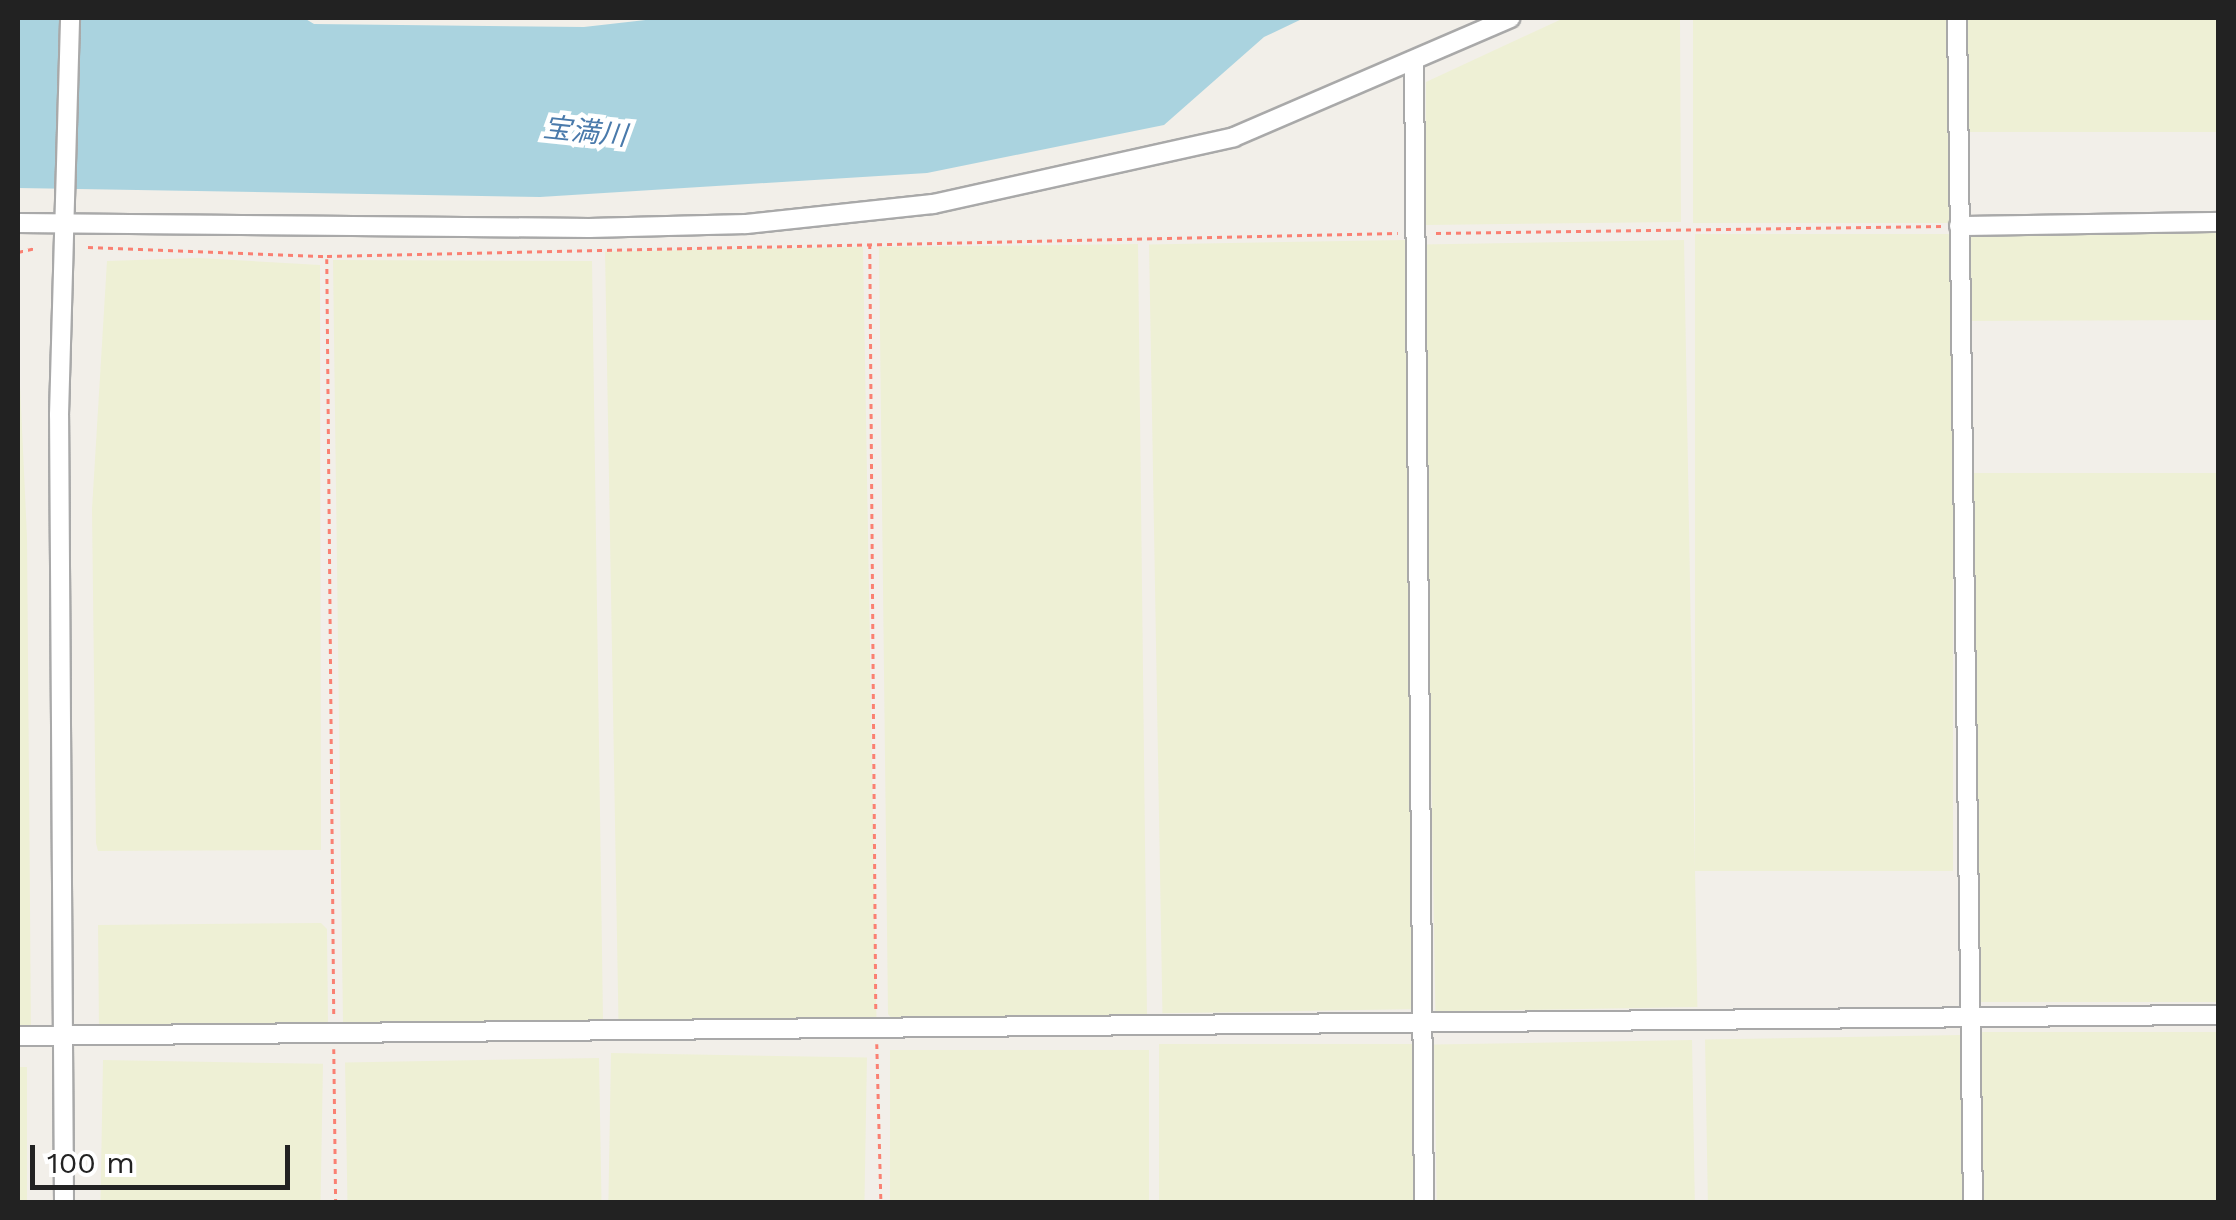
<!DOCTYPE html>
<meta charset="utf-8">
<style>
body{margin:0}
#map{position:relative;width:2236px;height:1220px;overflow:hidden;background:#f2efe9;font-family:"Work Sans","Noto Sans JP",sans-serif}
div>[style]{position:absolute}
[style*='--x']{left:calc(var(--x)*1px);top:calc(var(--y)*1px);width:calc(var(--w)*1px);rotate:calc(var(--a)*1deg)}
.farmland>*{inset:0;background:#eef0d5;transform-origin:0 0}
.water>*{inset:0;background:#aad3df}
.path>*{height:2.5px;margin-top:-1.25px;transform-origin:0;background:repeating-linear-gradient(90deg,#fa8072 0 5px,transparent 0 10px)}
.roads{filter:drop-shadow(2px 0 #a9a9a9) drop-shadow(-2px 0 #a9a9a9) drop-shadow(0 2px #a9a9a9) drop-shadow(0 -2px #a9a9a9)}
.minor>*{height:18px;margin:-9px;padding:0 9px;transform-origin:9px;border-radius:9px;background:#fff}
span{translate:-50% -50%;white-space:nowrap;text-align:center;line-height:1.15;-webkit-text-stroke:9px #fff;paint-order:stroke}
.water-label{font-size:28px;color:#4a7aab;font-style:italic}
.frame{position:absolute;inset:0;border:20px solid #222;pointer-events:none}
.scale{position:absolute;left:30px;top:1145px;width:260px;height:45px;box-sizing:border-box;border:5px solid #222;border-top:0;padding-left:12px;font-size:30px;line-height:35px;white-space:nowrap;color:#222;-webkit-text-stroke:8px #fff;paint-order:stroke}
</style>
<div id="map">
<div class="farmland">
<div style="clip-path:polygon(1564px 18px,1680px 18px,1681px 222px,1425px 225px,1426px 82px)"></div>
<div style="left:1693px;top:18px;width:256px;height:205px"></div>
<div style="left:1968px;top:18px;width:250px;height:114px"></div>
<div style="clip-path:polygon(2218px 231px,2218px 320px,1969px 321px,1970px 237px,1976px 235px)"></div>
<div style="left:1953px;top:234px;width:637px;height:258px;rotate:90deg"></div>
<div style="left:1405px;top:240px;width:769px;height:256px;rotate:89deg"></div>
<div style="left:1684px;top:240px;width:767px;height:262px;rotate:89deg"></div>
<div style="clip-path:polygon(1138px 244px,1147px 1015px,893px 1020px,888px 1014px,879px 247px)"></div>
<div style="left:863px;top:247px;width:770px;height:258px;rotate:89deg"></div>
<div style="clip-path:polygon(198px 258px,320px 265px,321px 850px,98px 851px,96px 843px,92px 509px,107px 261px)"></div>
<div style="clip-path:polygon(333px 260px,592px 261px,603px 1022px,347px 1029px,343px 1023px)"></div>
<div style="clip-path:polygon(18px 342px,27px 537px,31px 1030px,18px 1030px)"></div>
<div style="left:1974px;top:473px;width:244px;height:529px"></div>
<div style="clip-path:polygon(321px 923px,327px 929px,328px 1024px,99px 1029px,98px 925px)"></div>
<div style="left:2218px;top:1032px;width:170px;height:239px;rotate:90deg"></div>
<div style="left:1960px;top:1035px;width:167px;height:255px;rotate:89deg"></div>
<div style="left:1692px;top:1040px;width:162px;height:258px;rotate:89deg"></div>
<div style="left:1415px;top:1044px;width:158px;height:256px;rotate:90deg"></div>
<div style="left:1149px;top:1050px;width:152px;height:259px;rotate:90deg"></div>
<div style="left:611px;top:1053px;width:256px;height:149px;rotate:1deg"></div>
<div style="left:599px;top:1058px;width:144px;height:254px;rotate:89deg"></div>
<div style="left:103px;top:1060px;width:220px;height:142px;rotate:1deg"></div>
<div style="left:18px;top:1067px;width:9px;height:135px"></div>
</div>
<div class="water">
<div style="clip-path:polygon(18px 18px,304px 18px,314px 24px,584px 27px,663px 18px,1304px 18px,1264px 37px,1164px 125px,927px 173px,540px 197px,18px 188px)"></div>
</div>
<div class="path">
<div style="--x:1436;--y:233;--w:507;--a:-0.79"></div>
<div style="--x:870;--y:244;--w:767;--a:89.55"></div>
<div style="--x:88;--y:247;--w:239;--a:2.2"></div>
<div style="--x:327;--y:256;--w:1071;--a:-1.23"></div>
<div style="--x:18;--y:252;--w:17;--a:-13"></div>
<div style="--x:327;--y:259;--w:757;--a:89.47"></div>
<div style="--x:877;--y:1044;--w:158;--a:88.5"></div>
<div style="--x:334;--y:1049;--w:153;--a:89.3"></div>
</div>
<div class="roads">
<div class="minor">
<div style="--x:1957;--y:18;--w:1184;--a:89.23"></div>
<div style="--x:1414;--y:64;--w:1138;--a:89.5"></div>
<div style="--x:18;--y:223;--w:571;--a:0.5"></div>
<div style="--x:589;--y:228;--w:157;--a:-1.5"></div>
<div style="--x:746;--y:224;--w:188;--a:-6.1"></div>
<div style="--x:933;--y:204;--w:308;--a:-12.5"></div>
<div style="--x:1234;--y:137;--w:301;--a:-23.3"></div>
<div style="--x:1959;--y:226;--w:259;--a:-0.9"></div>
<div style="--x:18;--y:1036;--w:2200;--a:-0.55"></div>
<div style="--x:64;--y:1202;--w:787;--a:-90.36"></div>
<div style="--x:59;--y:415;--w:397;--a:-88.4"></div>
</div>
</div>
<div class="water-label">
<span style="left:585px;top:132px;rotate:6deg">宝満川</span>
</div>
<div class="frame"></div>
<div class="scale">100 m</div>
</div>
